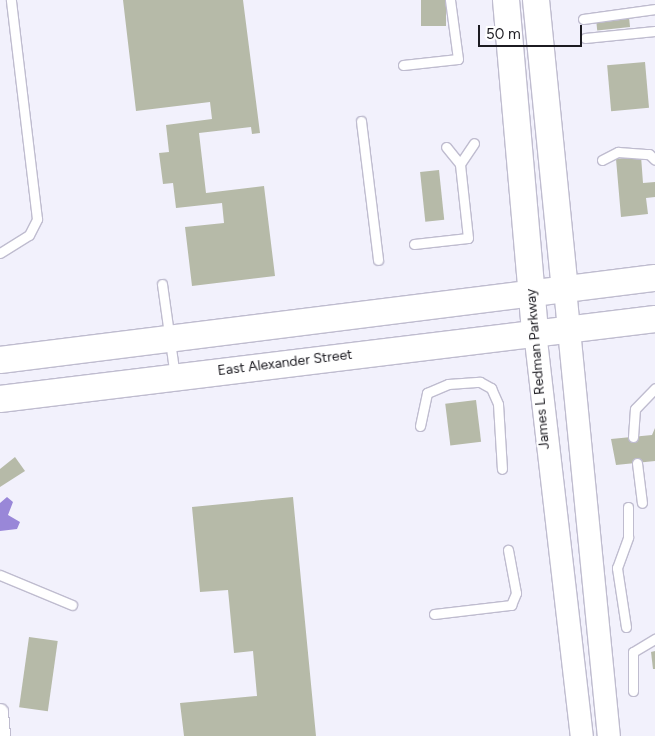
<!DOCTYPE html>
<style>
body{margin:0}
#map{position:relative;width:655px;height:736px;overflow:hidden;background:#f2f1fc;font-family:Figtree,sans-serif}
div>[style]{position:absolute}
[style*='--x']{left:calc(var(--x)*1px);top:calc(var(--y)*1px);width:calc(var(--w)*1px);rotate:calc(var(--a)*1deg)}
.water>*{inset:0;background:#9987d8}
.building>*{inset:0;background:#b6baa8;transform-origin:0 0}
.roads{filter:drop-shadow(1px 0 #bfbccf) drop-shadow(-1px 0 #bfbccf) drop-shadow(0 1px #bfbccf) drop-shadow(0 -1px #bfbccf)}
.lane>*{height:9px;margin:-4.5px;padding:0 4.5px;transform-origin:4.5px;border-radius:4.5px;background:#fff}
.street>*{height:16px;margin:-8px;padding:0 8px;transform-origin:8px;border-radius:8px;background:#fff}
.secondary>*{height:22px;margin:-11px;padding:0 11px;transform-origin:11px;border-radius:11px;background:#fff}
.primary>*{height:26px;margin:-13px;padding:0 13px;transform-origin:13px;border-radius:13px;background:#fff}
span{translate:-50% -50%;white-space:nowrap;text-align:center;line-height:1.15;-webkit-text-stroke:4px #fff;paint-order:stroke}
.street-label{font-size:14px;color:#1c1b21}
.scale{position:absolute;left:478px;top:25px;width:104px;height:22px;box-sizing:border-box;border:2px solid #1c1b21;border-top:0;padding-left:6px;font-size:15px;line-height:18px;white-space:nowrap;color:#1c1b21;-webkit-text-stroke:4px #fff;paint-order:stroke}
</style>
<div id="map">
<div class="water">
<div style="clip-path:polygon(7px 497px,13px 502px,8px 515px,20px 522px,17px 529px,0 531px,0 503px)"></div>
</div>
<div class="building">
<div style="clip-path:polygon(123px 0,243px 0,260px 133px,252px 134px,251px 127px,199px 133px,206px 193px,264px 186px,275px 276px,192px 286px,185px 227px,224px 223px,222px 203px,176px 208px,173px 183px,163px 184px,159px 153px,169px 152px,166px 125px,212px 119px,210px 102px,136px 111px)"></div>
<div style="left:421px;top:0;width:25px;height:26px"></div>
<div style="left:629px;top:17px;width:10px;height:33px;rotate:84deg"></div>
<div style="left:645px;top:62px;width:46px;height:38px;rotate:85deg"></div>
<div style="clip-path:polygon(641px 156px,643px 183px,655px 182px,655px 197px,646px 198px,648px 214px,621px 217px,616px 159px)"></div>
<div style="left:439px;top:170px;width:50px;height:19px;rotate:84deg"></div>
<div style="left:476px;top:400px;width:42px;height:31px;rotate:83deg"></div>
<div style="clip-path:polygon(655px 428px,655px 461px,616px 465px,611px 439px,652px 435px)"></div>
<div style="clip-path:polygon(15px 457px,25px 471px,0 487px,0 469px)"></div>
<div style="clip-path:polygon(293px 497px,316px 736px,184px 736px,180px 703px,257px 696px,253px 651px,234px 653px,228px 590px,200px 592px,192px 507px)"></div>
<div style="left:29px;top:637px;width:29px;height:71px;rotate:8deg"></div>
<div style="clip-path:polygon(655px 651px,655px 669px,653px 669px,651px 652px)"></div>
</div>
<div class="roads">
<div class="lane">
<div style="--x:583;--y:19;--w:73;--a:-7.9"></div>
<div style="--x:585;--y:38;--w:70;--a:-5.7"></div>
<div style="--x:403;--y:65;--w:55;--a:-6.2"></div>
<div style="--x:458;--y:59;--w:60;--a:-97.7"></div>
<div style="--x:361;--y:121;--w:140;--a:83"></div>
<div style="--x:602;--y:160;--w:18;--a:-27"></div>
<div style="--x:618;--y:152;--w:31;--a:4"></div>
<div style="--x:649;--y:154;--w:8;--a:45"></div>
<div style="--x:460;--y:164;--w:25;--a:-56"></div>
<div style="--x:414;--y:244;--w:54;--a:-6.3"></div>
<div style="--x:468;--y:238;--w:74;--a:-96.2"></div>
<div style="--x:460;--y:164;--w:22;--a:-129"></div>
<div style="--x:0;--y:253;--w:34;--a:-32"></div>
<div style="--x:29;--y:235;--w:18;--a:-63"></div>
<div style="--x:37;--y:219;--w:221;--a:-96.8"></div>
<div style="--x:162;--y:284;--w:93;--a:82"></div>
<div style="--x:420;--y:426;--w:34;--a:-78"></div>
<div style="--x:427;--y:393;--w:23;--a:-23"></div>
<div style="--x:448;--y:384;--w:32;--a:-4"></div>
<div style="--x:480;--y:382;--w:13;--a:29"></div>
<div style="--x:491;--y:388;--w:17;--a:66"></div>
<div style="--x:498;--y:404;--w:65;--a:86.5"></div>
<div style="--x:633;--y:437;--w:28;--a:-86"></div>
<div style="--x:635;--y:409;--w:29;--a:-46"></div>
<div style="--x:637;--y:463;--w:40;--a:82.9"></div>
<div style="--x:0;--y:575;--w:78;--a:22.6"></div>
<div style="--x:434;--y:614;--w:78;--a:-6.7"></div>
<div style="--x:511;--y:605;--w:13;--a:-67"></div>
<div style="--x:516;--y:593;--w:44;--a:-100.5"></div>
<div style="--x:626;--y:627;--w:60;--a:-98.7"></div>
<div style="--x:617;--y:568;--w:33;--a:-70"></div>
<div style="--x:628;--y:537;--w:30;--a:-90"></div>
<div style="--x:633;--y:691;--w:39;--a:-90"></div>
<div style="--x:633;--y:652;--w:26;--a:-31"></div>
</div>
<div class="street">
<div style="--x:0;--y:712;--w:24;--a:85"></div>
</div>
<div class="secondary">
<div style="--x:565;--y:289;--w:449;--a:84.4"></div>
<div style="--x:535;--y:332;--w:407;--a:83.4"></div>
</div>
<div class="primary">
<div style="--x:506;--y:0;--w:333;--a:85"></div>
<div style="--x:536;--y:0;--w:290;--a:84.3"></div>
<div style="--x:0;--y:360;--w:660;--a:-7.14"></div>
<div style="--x:0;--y:399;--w:660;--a:-6.96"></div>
</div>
</div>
<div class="street-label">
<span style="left:285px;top:363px;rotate:-7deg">East Alexander Street</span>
<span style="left:538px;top:369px;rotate:-95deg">James L Redman Parkway</span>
</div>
<div class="scale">50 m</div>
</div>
